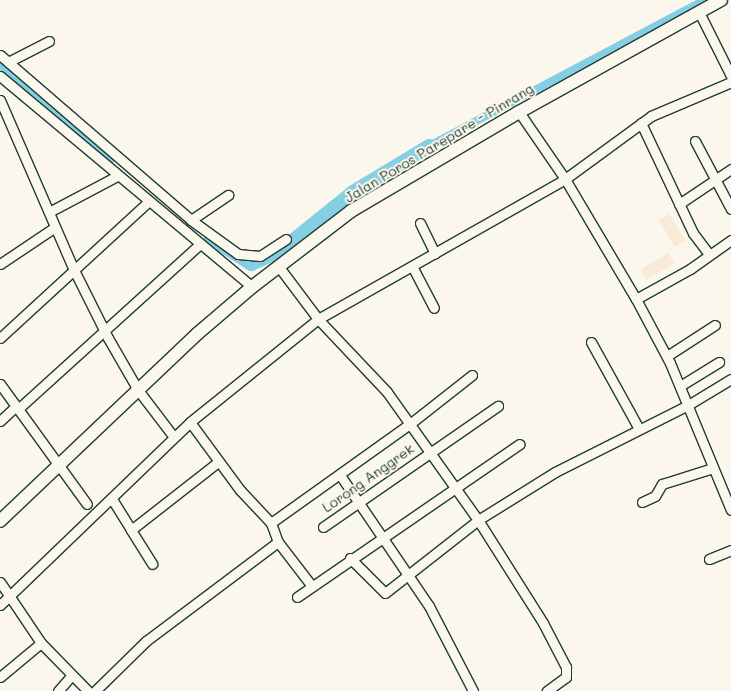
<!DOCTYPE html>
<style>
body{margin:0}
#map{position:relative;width:731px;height:691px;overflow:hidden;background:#fbf7ec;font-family:Mali,sans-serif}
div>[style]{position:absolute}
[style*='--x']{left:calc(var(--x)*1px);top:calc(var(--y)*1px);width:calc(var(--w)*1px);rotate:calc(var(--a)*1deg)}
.built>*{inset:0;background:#f9e9d6;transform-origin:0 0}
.canal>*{height:8px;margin:-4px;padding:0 4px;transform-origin:4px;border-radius:4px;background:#84cfe4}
.river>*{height:14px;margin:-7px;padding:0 7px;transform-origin:7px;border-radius:7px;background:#84cfe4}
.roads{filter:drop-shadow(1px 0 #1f3d34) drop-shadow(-1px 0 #1f3d34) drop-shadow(0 1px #1f3d34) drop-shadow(0 -1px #1f3d34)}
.minor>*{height:9px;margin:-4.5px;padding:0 4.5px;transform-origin:4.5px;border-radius:4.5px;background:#fbf7ec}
.highway>*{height:12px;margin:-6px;padding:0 6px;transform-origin:6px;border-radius:6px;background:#fbf7ec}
span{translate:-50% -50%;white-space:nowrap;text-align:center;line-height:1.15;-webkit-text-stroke:4px #fbf7ec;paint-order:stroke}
.street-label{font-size:14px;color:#1f3d34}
</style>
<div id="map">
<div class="built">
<div style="left:669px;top:214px;width:31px;height:12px;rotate:58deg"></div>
<div style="left:668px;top:253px;width:12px;height:32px;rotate:59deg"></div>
</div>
<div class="canal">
<div style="--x:429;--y:146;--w:312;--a:-27.9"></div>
</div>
<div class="river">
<div style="--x:0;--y:61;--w:146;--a:40.6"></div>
<div style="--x:211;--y:238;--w:48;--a:33"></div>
<div style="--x:251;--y:264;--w:32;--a:-24"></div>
<div style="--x:280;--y:251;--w:94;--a:-38.9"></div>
<div style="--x:353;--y:192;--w:89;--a:-31.2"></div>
</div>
<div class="roads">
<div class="minor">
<div style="--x:699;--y:12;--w:72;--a:63.4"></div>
<div style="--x:0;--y:55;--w:252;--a:40.8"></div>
<div style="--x:191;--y:220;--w:58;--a:35.9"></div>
<div style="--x:238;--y:254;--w:22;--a:5"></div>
<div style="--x:260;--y:256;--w:31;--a:-33"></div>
<div style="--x:8;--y:62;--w:46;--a:-27.1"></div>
<div style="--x:0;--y:76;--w:329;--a:39.9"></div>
<div style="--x:0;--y:100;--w:185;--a:66.5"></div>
<div style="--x:74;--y:270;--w:76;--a:63.4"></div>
<div style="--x:108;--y:338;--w:60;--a:60"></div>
<div style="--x:138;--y:390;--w:58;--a:52.7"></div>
<div style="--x:519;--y:112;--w:81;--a:55.5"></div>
<div style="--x:565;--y:179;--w:139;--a:59.4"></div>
<div style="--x:636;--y:299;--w:72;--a:62"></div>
<div style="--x:670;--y:363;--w:159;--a:67.5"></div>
<div style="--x:641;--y:123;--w:122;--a:64.7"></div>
<div style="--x:693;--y:233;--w:26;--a:53"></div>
<div style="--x:695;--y:141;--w:77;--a:62.1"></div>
<div style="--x:679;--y:204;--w:63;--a:-33.9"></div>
<div style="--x:49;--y:212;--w:77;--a:-27.9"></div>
<div style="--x:191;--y:220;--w:45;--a:-34"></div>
<div style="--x:420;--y:223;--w:34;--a:64"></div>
<div style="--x:0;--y:264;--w:66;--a:-33.9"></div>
<div style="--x:412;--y:266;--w:47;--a:62.4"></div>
<div style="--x:279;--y:267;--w:65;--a:53.1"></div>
<div style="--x:318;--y:319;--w:100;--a:46.6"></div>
<div style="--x:387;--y:392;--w:157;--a:54.6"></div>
<div style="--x:478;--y:520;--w:91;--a:-31.9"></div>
<div style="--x:555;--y:472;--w:149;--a:-26.7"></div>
<div style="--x:688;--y:405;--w:50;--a:-31.2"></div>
<div style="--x:636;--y:299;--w:62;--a:-29.1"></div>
<div style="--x:690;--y:269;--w:50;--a:-35.3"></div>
<div style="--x:0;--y:338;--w:201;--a:-42.6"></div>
<div style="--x:591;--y:342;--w:99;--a:61.1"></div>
<div style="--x:667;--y:356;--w:57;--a:-32.9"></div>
<div style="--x:472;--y:375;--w:78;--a:141.8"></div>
<div style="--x:411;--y:423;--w:172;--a:144.5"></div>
<div style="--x:271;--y:523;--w:45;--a:-133.2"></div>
<div style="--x:240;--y:490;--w:84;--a:-126.3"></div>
<div style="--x:190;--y:422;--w:164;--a:-38.8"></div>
<div style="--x:318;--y:319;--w:284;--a:-29.5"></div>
<div style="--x:565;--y:179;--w:107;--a:-36.2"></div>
<div style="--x:651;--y:116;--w:87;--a:-23"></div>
<div style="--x:0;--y:384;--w:148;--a:54.1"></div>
<div style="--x:680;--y:386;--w:46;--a:-31.6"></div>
<div style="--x:18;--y:409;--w:244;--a:-42.2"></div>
<div style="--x:0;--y:421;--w:22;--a:-43"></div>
<div style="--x:340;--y:475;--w:158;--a:55.8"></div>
<div style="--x:429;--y:606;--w:96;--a:62.6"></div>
<div style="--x:112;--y:499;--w:36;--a:58"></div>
<div style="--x:131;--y:530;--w:110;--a:-38"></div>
<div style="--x:642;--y:502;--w:14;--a:-25"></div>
<div style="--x:655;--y:496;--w:14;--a:-60"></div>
<div style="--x:662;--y:484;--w:53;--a:-17.4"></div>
<div style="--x:271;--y:523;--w:20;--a:70"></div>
<div style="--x:323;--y:527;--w:213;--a:-34.7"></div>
<div style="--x:131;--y:530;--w:40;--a:58"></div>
<div style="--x:350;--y:558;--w:49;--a:45"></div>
<div style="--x:385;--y:593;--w:118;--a:-38.1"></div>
<div style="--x:478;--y:520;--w:122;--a:57.7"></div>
<div style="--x:543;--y:623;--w:50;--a:62.4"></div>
<div style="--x:566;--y:667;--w:10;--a:90"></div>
<div style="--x:566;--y:677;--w:24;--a:144"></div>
<div style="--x:709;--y:559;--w:24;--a:-22"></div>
<div style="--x:0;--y:582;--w:73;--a:56.1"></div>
<div style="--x:41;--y:643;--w:67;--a:45.6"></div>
<div style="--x:297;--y:597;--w:270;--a:-34.5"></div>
<div style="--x:0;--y:605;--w:264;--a:-43.9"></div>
<div style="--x:0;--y:677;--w:53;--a:-39.7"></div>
<div style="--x:58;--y:691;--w:20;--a:-49"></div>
<div style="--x:95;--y:691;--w:71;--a:-44.4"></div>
<div style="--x:146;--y:641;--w:165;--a:-36.9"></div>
<div style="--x:278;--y:542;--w:54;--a:52.5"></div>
</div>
<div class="highway">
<div style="--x:0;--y:521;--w:272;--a:-43.5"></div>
<div style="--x:197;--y:334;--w:72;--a:-40.5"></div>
<div style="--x:252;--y:287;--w:125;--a:-37.5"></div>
<div style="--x:351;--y:211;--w:195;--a:-30.5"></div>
<div style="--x:519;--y:112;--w:231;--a:-29"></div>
</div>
</div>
<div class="street-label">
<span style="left:439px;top:143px;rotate:-31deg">Jalan Poros Parepare - Pinrang</span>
<span style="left:368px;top:478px;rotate:-35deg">Lorong Anggrek</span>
</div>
</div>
